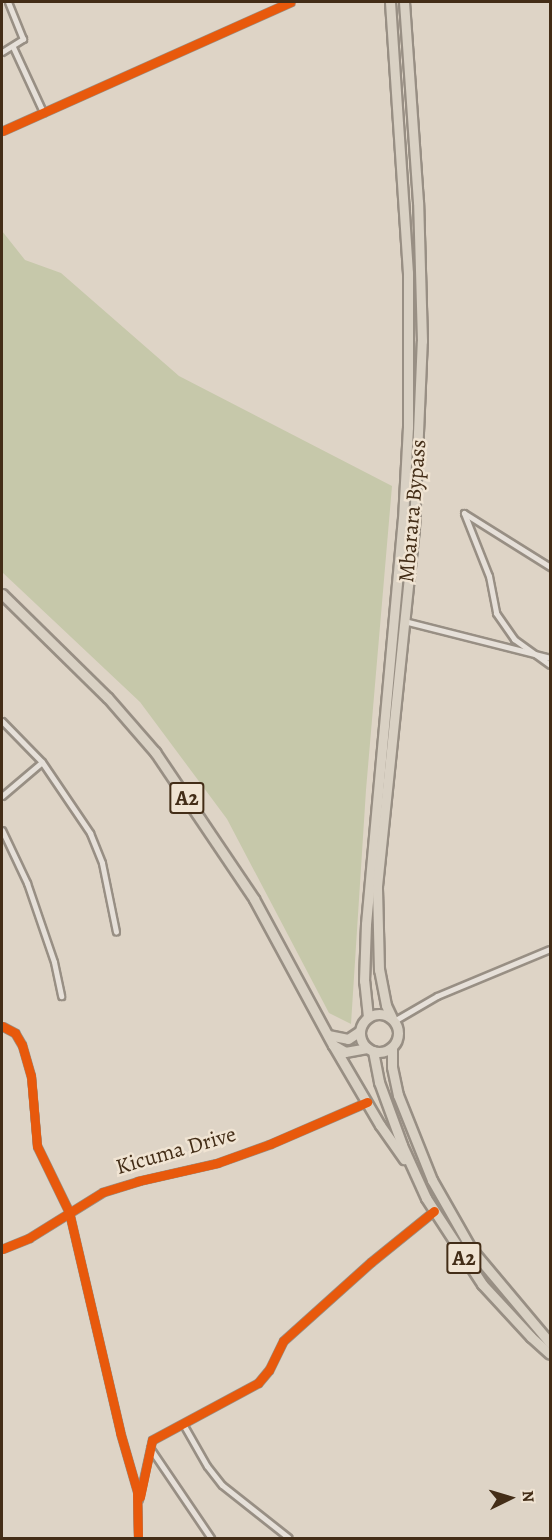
<!DOCTYPE html>
<style>
body{margin:0}
#map{position:relative;width:552px;height:1540px;overflow:hidden;background:#ded4c6;font-family:Alegreya,serif}
div>[style]{position:absolute}
[style*='--x']{left:calc(var(--x)*1px);top:calc(var(--y)*1px);width:calc(var(--w)*1px);rotate:calc(var(--a)*1deg)}
.green>*{inset:0;background:#c6c8aa}
.roads{filter:drop-shadow(2px 0 #988f84) drop-shadow(-2px 0 #988f84) drop-shadow(0 2px #988f84) drop-shadow(0 -2px #988f84)}
.minor>*{height:5px;margin:-2.5px;padding:0 2.5px;transform-origin:2.5px;border-radius:2.5px;background:#e6e0d9}
.primary>*{height:9px;margin:-4.5px;padding:0 4.5px;transform-origin:4.5px;border-radius:4.5px;background:#d9d1c4}
.trunk>*{height:9px;margin:-4.5px;padding:0 4.5px;transform-origin:4.5px;border-radius:4.5px;background:#d9d1c4}
.trunk>.ring{margin:-4.5px;padding:0;box-sizing:content-box;background:none;border:9px solid #d9d1c4;border-radius:50%}
.cycleway>*{height:9px;margin:-4.5px;padding:0 4.5px;transform-origin:4.5px;border-radius:4.5px;background:#e8590c}
span{translate:-50% -50%;white-space:nowrap;text-align:center;line-height:1.15;-webkit-text-stroke:5px #f0e4d3;paint-order:stroke}
.shield-label span{padding:2px 4px;background:#f0e4d3;border:2px solid;border-radius:4px;-webkit-text-stroke-width:0}
.shield-label{font-size:21px;color:#432d17;font-weight:700}
.street-label{font-size:22px;color:#432d17}
.frame{position:absolute;inset:0;border:3px solid #432d17;pointer-events:none}
.north{position:absolute;left:480px;top:1468px;width:60px;height:60px;-webkit-text-stroke:4px #f0e4d3;paint-order:stroke;rotate:85deg;font-size:16px;font-weight:700;line-height:24px;text-align:center;color:#432d17}
.north::after{content:'';display:block;margin:auto;width:21px;height:27px;background:#432d17;clip-path:polygon(50% 0,100% 100%,50% 72%,0 100%)}
</style>
<div id="map">
<div class="green">
<div style="clip-path:polygon(2px 231px,25px 260px,61px 273px,179px 376px,392px 486px,366px 790px,351px 1024px,329px 1013px,227px 819px,140px 702px,2px 572px)"></div>
</div>
<div class="roads">
<div class="minor">
<div style="--x:13;--y:47;--w:72;--a:65.2"></div>
<div style="--x:2;--y:52;--w:25;--a:-32"></div>
<div style="--x:23;--y:39;--w:40;--a:-112"></div>
<div style="--x:2;--y:131;--w:316;--a:-24.1"></div>
<div style="--x:464;--y:513;--w:68;--a:68.4"></div>
<div style="--x:489;--y:576;--w:38;--a:79"></div>
<div style="--x:496;--y:613;--w:32;--a:55"></div>
<div style="--x:514;--y:639;--w:44;--a:35.8"></div>
<div style="--x:464;--y:513;--w:102;--a:32.1"></div>
<div style="--x:404;--y:621;--w:151;--a:14.2"></div>
<div style="--x:2;--y:721;--w:57;--a:45.7"></div>
<div style="--x:42;--y:762;--w:86;--a:55.9"></div>
<div style="--x:90;--y:833;--w:32;--a:68"></div>
<div style="--x:102;--y:863;--w:70;--a:78.5"></div>
<div style="--x:2;--y:796;--w:52;--a:-40.4"></div>
<div style="--x:2;--y:830;--w:59;--a:64.7"></div>
<div style="--x:27;--y:883;--w:83;--a:71.1"></div>
<div style="--x:54;--y:962;--w:35;--a:78"></div>
<div style="--x:394;--y:1021;--w:50;--a:-30.2"></div>
<div style="--x:437;--y:996;--w:122;--a:-22.6"></div>
<div style="--x:2;--y:1026;--w:15;--a:28"></div>
<div style="--x:15;--y:1033;--w:14;--a:60"></div>
<div style="--x:22;--y:1045;--w:32;--a:74"></div>
<div style="--x:31;--y:1076;--w:70;--a:85.1"></div>
<div style="--x:37;--y:1146;--w:73;--a:64.1"></div>
<div style="--x:69;--y:1212;--w:226;--a:76.9"></div>
<div style="--x:120;--y:1432;--w:61;--a:73.9"></div>
<div style="--x:137;--y:1491;--w:47;--a:88.8"></div>
<div style="--x:2;--y:1249;--w:29;--a:-22"></div>
<div style="--x:29;--y:1238;--w:87;--a:-31.9"></div>
<div style="--x:103;--y:1192;--w:37;--a:-17"></div>
<div style="--x:138;--y:1181;--w:81;--a:-12.8"></div>
<div style="--x:217;--y:1163;--w:56;--a:-19.7"></div>
<div style="--x:270;--y:1144;--w:106;--a:-23.4"></div>
<div style="--x:183;--y:1424;--w:48;--a:60.3"></div>
<div style="--x:207;--y:1466;--w:24;--a:52"></div>
<div style="--x:222;--y:1485;--w:85;--a:38.3"></div>
<div style="--x:150;--y:1448;--w:109;--a:55.9"></div>
<div style="--x:139;--y:1499;--w:60;--a:-77.6"></div>
<div style="--x:152;--y:1440;--w:120;--a:-28.3"></div>
<div style="--x:258;--y:1383;--w:17;--a:-50"></div>
<div style="--x:269;--y:1370;--w:32;--a:-64"></div>
<div style="--x:283;--y:1341;--w:118;--a:-41.9"></div>
<div style="--x:371;--y:1262;--w:81;--a:-39"></div>
</div>
<div class="primary">
<div style="--x:2;--y:594;--w:148;--a:44.5"></div>
<div style="--x:108;--y:698;--w:72;--a:49"></div>
<div style="--x:155;--y:752;--w:177;--a:56"></div>
<div style="--x:254;--y:899;--w:166;--a:61.6"></div>
<div style="--x:333;--y:1045;--w:14;--a:30"></div>
<div style="--x:345;--y:1052;--w:22;--a:-10"></div>
<div style="--x:328;--y:1035;--w:20;--a:11"></div>
<div style="--x:348;--y:1039;--w:14;--a:-34"></div>
</div>
<div class="trunk">
<div class="ring" style="left:360px;top:1014px;width:29px;height:29px"></div>
<div style="--x:368;--y:1017;--w:36;--a:-96"></div>
<div style="--x:364;--y:981;--w:57;--a:-88"></div>
<div style="--x:366;--y:924;--w:407;--a:-84.8"></div>
<div style="--x:403;--y:519;--w:92;--a:-86.9"></div>
<div style="--x:408;--y:427;--w:154;--a:-90"></div>
<div style="--x:408;--y:273;--w:272;--a:-93.8"></div>
<div style="--x:392;--y:1018;--w:14;--a:-115"></div>
<div style="--x:386;--y:1005;--w:36;--a:-101"></div>
<div style="--x:379;--y:970;--w:84;--a:-91.4"></div>
<div style="--x:377;--y:886;--w:360;--a:-84.1"></div>
<div style="--x:414;--y:528;--w:187;--a:-87.6"></div>
<div style="--x:422;--y:341;--w:139;--a:-91.6"></div>
<div style="--x:418;--y:202;--w:200;--a:-94"></div>
<div style="--x:333;--y:1045;--w:93;--a:59.6"></div>
<div style="--x:380;--y:1125;--w:42;--a:54.8"></div>
<div style="--x:392;--y:1048;--w:19;--a:90"></div>
<div style="--x:392;--y:1067;--w:29;--a:78"></div>
<div style="--x:398;--y:1095;--w:92;--a:68.2"></div>
<div style="--x:432;--y:1180;--w:81;--a:60.3"></div>
<div style="--x:472;--y:1250;--w:121;--a:50"></div>
<div style="--x:373;--y:1051;--w:32;--a:79"></div>
<div style="--x:379;--y:1082;--w:67;--a:69.9"></div>
<div style="--x:402;--y:1145;--w:58;--a:65.6"></div>
<div style="--x:426;--y:1198;--w:103;--a:56.9"></div>
<div style="--x:482;--y:1284;--w:72;--a:47.2"></div>
<div style="--x:531;--y:1337;--w:25;--a:42"></div>
</div>
</div>
<div class="cycleway">
<div style="--x:2;--y:131;--w:316;--a:-24.1"></div>
<div style="--x:2;--y:1026;--w:15;--a:28"></div>
<div style="--x:15;--y:1033;--w:14;--a:60"></div>
<div style="--x:22;--y:1045;--w:32;--a:74"></div>
<div style="--x:31;--y:1076;--w:70;--a:85.1"></div>
<div style="--x:37;--y:1146;--w:73;--a:64.1"></div>
<div style="--x:69;--y:1212;--w:226;--a:76.9"></div>
<div style="--x:120;--y:1432;--w:61;--a:73.9"></div>
<div style="--x:137;--y:1491;--w:47;--a:88.8"></div>
<div style="--x:2;--y:1249;--w:29;--a:-22"></div>
<div style="--x:29;--y:1238;--w:87;--a:-31.9"></div>
<div style="--x:103;--y:1192;--w:37;--a:-17"></div>
<div style="--x:138;--y:1181;--w:81;--a:-12.8"></div>
<div style="--x:217;--y:1163;--w:56;--a:-19.7"></div>
<div style="--x:270;--y:1144;--w:106;--a:-23.4"></div>
<div style="--x:140;--y:1497;--w:58;--a:-78.1"></div>
<div style="--x:152;--y:1440;--w:120;--a:-28.3"></div>
<div style="--x:258;--y:1383;--w:17;--a:-50"></div>
<div style="--x:269;--y:1370;--w:32;--a:-64"></div>
<div style="--x:283;--y:1341;--w:118;--a:-41.9"></div>
<div style="--x:371;--y:1262;--w:81;--a:-39"></div>
</div>
<div class="shield-label">
<span style="left:187px;top:798px">A2</span>
<span style="left:464px;top:1258px">A2</span>
</div>
<div class="street-label">
<span style="left:413px;top:511px;rotate:-85deg">Mbarara Bypass</span>
<span style="left:176px;top:1151px;rotate:-16deg">Kicuma Drive</span>
</div>
<div class="frame"></div>
<div class="north">N</div>
</div>
